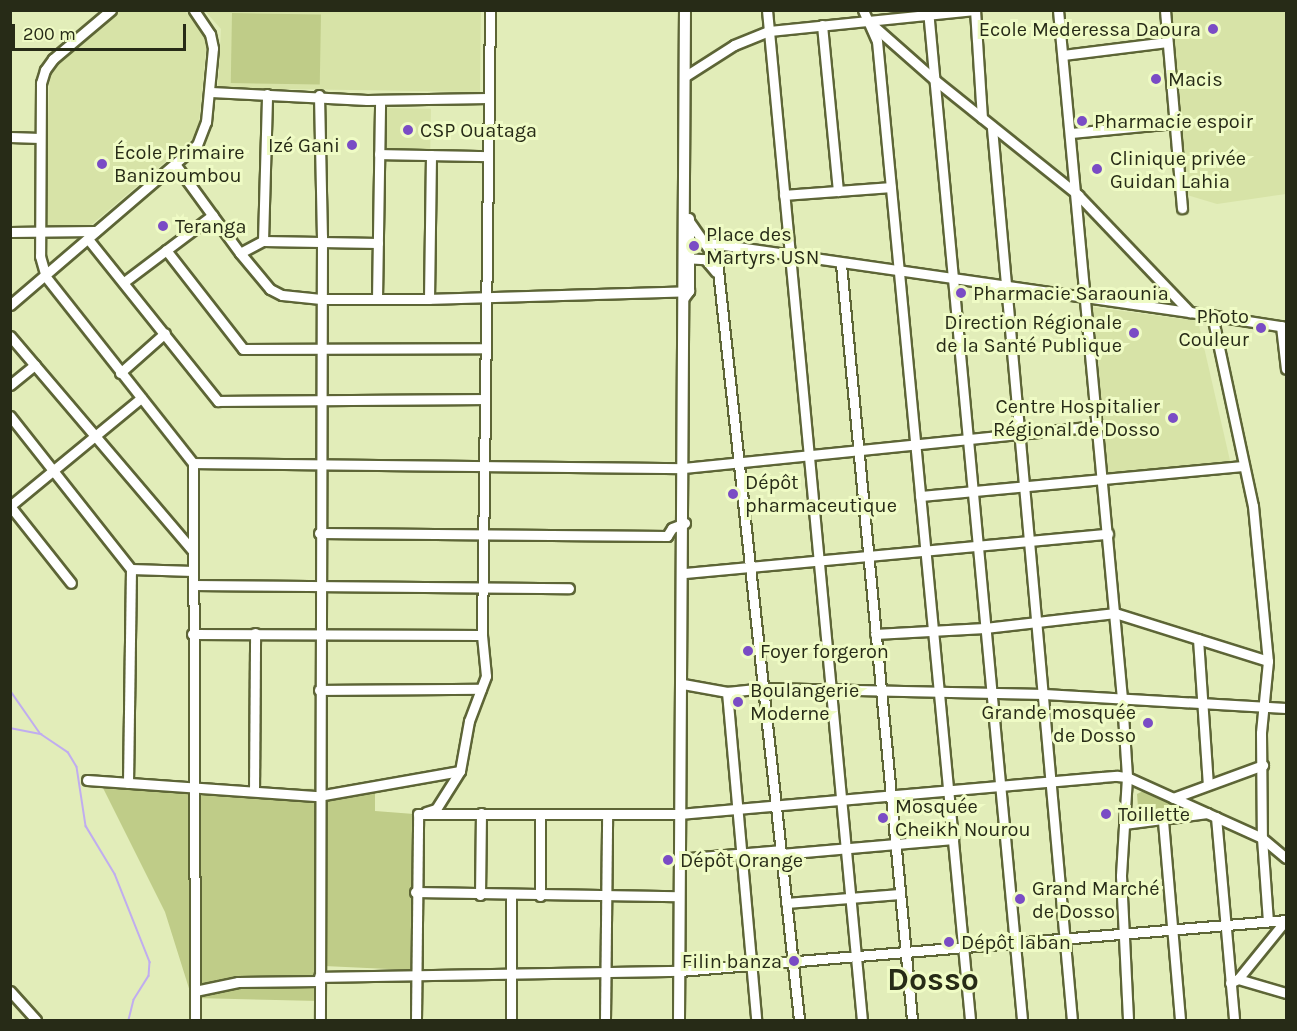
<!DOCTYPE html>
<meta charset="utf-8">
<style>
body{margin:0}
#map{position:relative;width:1297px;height:1031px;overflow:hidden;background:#e2edb9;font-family:Karla,sans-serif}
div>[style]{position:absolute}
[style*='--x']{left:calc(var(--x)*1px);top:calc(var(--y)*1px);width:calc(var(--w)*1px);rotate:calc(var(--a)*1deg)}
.built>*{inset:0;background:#d7e3a7;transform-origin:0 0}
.green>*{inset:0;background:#bfcc88;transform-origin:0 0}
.stream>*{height:1.5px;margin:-0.75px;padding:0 0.75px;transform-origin:0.75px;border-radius:0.75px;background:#c0adef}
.roads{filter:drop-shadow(2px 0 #5d6536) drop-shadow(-2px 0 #5d6536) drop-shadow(0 2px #5d6536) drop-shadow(0 -2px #5d6536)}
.minor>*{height:9px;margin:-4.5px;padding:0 4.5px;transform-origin:4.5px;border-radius:4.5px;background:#fff}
.major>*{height:10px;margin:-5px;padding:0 5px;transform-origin:5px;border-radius:5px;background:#fff}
.dots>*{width:16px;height:16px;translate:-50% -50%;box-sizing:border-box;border:3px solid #effbc5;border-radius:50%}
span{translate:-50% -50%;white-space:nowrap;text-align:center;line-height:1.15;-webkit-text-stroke:6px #effbc5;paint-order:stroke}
.poi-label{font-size:20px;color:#272b17}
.right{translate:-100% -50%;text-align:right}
.left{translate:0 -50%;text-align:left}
.town-label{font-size:32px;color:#272b17;font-weight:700}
.frame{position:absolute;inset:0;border:12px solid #272b17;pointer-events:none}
.scale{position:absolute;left:12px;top:24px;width:174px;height:27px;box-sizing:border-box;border:3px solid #272b17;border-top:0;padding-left:8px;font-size:18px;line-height:21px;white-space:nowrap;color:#272b17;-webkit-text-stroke:4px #effbc5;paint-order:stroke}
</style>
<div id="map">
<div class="built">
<div style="clip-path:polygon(119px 11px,185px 11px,207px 39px,198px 134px,90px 226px,44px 227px,50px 70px,58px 59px)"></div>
<div style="clip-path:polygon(205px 11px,481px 11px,480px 92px,218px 88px,221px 29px)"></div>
<div style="clip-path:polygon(1169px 11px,1286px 11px,1286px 194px,1217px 204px,1187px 195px)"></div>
<div style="left:384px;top:108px;width:47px;height:44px;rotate:1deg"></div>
<div style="clip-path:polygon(1092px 307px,1198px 321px,1231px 465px,1108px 477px)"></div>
</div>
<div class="green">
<div style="left:232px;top:13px;width:89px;height:70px;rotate:1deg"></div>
<div style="clip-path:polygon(103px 788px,375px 789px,375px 811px,414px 814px,410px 970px,324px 966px,320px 1001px,192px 998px,165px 912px)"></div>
<div style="clip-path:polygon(1145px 790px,1192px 810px,1192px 813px,1139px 820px,1137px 794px)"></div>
</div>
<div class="stream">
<div style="--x:10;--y:690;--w:52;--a:55.1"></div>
<div style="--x:10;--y:728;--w:32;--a:11"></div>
<div style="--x:41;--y:734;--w:32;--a:34"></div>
<div style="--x:68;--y:752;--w:17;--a:59"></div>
<div style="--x:77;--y:767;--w:60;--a:81.3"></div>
<div style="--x:86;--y:826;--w:56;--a:58.9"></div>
<div style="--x:115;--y:874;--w:95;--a:68.3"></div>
<div style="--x:150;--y:962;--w:14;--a:94"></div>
<div style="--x:149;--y:976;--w:28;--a:122"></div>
<div style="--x:134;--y:1000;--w:21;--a:104"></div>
</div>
<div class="roads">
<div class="minor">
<div style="--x:111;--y:10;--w:76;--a:139.8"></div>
<div style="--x:53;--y:59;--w:14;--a:126"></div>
<div style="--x:45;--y:70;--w:14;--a:107"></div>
<div style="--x:41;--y:83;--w:173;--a:90.3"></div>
<div style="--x:40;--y:256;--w:22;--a:74"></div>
<div style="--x:46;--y:277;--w:237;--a:51.7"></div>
<div style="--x:193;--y:463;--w:557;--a:89.79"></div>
<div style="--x:767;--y:10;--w:1014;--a:84.63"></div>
<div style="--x:863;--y:10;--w:12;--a:66"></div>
<div style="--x:868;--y:21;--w:89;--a:41.4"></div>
<div style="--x:935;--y:80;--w:184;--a:38.8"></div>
<div style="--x:1078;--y:195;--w:162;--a:46.3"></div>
<div style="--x:1190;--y:312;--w:97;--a:8.9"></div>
<div style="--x:928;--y:10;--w:1014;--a:84.68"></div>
<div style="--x:1058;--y:10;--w:692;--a:84.69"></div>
<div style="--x:1122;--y:699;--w:78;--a:86.3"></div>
<div style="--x:1127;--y:777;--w:99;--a:93.5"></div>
<div style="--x:1121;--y:876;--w:144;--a:87.2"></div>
<div style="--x:1165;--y:10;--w:199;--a:85.1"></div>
<div style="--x:868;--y:21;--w:22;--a:66"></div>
<div style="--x:877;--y:41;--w:983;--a:84.57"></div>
<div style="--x:822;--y:25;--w:167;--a:84.5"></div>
<div style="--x:1063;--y:55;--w:105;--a:-7.1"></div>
<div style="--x:684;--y:77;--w:59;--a:-32.6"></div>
<div style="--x:734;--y:45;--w:38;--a:-22"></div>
<div style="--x:769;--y:31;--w:207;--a:-5.8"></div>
<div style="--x:975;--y:10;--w:108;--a:86.3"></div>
<div style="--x:211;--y:92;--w:156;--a:2.9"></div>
<div style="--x:367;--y:100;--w:121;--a:-0.9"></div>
<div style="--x:319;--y:95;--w:142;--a:88.8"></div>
<div style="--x:322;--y:237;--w:783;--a:90.15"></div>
<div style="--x:992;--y:128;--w:896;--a:84.88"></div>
<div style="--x:1071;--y:133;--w:104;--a:-5.5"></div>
<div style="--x:10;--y:137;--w:30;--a:2"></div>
<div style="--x:379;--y:154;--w:108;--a:1.1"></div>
<div style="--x:175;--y:164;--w:110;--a:53.9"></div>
<div style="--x:240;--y:253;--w:47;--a:50.2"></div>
<div style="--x:270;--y:289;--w:13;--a:27"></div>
<div style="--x:282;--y:295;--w:39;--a:6"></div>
<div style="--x:321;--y:299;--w:105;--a:0"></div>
<div style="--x:426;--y:299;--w:263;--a:-1.7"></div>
<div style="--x:784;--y:195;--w:107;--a:-4.3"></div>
<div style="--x:689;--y:221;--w:49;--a:55"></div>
<div style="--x:717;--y:261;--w:763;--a:83.83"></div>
<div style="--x:10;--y:232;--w:86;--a:-0.7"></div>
<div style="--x:88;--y:239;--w:208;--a:51.3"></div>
<div style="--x:218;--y:401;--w:267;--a:-0.4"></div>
<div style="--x:263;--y:241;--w:115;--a:1"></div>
<div style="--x:703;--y:242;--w:492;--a:8.2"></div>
<div style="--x:166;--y:250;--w:125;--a:52.1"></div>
<div style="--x:243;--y:349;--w:242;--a:-0.2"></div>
<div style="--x:240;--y:253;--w:26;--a:-28"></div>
<div style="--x:263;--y:241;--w:147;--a:-88.4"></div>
<div style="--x:683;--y:258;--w:22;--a:3"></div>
<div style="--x:705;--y:259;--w:17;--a:50"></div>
<div style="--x:841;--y:264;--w:759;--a:84.63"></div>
<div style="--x:124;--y:282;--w:111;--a:-37"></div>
<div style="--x:377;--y:299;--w:199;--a:-89.1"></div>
<div style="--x:429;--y:299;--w:144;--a:-89.2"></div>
<div style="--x:10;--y:305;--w:246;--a:-40.6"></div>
<div style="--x:197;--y:145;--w:25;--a:-69"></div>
<div style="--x:206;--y:122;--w:74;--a:-84.6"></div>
<div style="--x:213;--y:48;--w:14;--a:-102"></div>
<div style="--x:210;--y:34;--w:29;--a:-124"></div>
<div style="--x:1212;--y:315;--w:195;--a:77.9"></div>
<div style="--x:1253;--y:506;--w:156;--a:84.5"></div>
<div style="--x:1268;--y:661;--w:72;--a:95.6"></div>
<div style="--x:1261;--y:733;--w:105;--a:89.5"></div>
<div style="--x:1262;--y:838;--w:83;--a:85.9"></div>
<div style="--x:1281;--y:326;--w:43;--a:83.4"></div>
<div style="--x:10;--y:336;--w:282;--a:49.6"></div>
<div style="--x:120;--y:373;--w:60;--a:-41.6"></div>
<div style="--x:10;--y:385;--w:32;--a:-39"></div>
<div style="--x:10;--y:416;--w:195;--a:51.7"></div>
<div style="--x:131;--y:569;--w:214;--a:90.8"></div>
<div style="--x:193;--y:463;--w:490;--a:0.6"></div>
<div style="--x:683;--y:468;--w:417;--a:-5.8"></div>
<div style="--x:920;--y:496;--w:325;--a:-5.3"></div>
<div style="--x:10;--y:506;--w:170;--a:-39.5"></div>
<div style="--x:10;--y:506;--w:98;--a:51.6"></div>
<div style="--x:319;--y:533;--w:348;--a:0.5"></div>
<div style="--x:667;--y:536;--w:9;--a:-58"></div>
<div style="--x:672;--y:528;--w:14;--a:-21"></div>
<div style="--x:131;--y:569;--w:62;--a:1.8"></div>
<div style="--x:684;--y:573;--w:426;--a:-5.3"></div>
<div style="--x:193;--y:585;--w:376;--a:0.5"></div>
<div style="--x:192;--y:634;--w:290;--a:0.2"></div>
<div style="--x:875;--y:634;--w:110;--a:-3.1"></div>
<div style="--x:985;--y:628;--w:131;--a:-6.6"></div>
<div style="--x:1115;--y:613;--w:160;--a:17.4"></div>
<div style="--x:1198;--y:639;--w:146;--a:86.1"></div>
<div style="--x:683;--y:684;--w:45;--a:10.3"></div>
<div style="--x:727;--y:692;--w:36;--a:-6"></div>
<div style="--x:763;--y:688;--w:281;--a:1.2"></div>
<div style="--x:1044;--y:694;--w:242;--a:3.3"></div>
<div style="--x:319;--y:690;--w:162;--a:-0.4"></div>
<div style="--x:727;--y:692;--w:329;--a:84.9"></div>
<div style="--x:87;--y:780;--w:232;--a:4"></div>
<div style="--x:318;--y:796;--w:144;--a:-10"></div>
<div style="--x:254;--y:791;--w:158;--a:-89.6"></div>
<div style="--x:1173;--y:798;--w:96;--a:-20.1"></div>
<div style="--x:426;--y:812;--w:10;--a:-17"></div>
<div style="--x:436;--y:809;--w:45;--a:-57.7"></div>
<div style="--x:460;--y:771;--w:51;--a:-79.8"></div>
<div style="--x:469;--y:721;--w:48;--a:-69.3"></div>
<div style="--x:486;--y:676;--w:41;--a:-95.6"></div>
<div style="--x:482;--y:635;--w:625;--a:-89.27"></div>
<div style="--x:418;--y:814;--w:261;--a:0"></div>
<div style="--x:679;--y:814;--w:440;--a:-5"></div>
<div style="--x:1117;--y:776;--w:10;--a:6"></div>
<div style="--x:1127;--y:777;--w:148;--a:24.3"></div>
<div style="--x:1262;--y:838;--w:31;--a:40"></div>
<div style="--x:1216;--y:817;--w:204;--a:84.9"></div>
<div style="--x:1163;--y:821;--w:200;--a:85.1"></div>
<div style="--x:1124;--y:824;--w:84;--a:-7.5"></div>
<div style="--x:781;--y:854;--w:173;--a:-5"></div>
<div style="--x:678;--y:859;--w:102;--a:-5"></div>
<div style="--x:415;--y:892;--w:263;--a:0.9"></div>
<div style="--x:480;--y:895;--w:82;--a:-89.3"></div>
<div style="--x:511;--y:896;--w:124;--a:90"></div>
<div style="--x:540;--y:896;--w:81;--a:-90"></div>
<div style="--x:786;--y:903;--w:114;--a:-4.5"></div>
<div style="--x:319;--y:977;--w:360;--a:-1"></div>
<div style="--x:679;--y:971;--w:609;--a:-4.8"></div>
<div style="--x:1238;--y:979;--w:50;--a:16.3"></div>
<div style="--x:1230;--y:983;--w:9;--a:-27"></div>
<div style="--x:1238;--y:979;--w:76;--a:-50.9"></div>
<div style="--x:10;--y:991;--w:39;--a:48"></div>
<div style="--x:195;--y:991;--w:44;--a:-11.8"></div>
<div style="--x:238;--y:982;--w:81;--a:-0.7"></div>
<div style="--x:416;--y:1020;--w:206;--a:-89.4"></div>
<div style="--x:605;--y:1020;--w:205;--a:-89.4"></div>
</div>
<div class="major">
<div style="--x:684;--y:298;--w:9;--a:-54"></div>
<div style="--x:689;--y:291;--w:72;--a:-90"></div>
<div style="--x:679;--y:1020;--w:1010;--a:-89.66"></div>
</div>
</div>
<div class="dots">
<div style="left:1213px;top:29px;background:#7a4cc5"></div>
<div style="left:1156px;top:79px;background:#7a4cc5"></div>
<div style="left:1082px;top:121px;background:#7a4cc5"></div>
<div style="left:408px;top:130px;background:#7a4cc5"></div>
<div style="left:352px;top:145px;background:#7a4cc5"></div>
<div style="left:102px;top:164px;background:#7a4cc5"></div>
<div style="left:1097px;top:169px;background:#7a4cc5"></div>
<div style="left:163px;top:226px;background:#7a4cc5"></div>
<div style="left:694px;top:246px;background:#7a4cc5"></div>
<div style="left:961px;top:293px;background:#7a4cc5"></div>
<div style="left:1261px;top:328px;background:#7a4cc5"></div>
<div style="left:1134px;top:333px;background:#7a4cc5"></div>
<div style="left:1173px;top:418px;background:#7a4cc5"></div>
<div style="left:733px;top:494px;background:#7a4cc5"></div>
<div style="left:748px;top:651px;background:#7a4cc5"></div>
<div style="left:738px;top:702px;background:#7a4cc5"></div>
<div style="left:1148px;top:723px;background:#7a4cc5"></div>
<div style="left:1106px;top:814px;background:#7a4cc5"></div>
<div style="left:883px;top:818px;background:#7a4cc5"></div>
<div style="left:668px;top:860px;background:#7a4cc5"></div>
<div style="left:1020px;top:899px;background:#7a4cc5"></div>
<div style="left:949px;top:942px;background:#7a4cc5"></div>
<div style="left:794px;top:961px;background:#7a4cc5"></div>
</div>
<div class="poi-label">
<span class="right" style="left:1201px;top:29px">Ecole Mederessa Daoura</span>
<span class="left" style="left:1168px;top:79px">Macis</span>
<span class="left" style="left:1094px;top:121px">Pharmacie espoir</span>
<span class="left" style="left:420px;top:130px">CSP Ouataga</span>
<span class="right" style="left:340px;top:145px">Izé Gani</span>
<span class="left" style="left:114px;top:164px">École Primaire<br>Banizoumbou</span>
<span class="left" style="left:1110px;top:170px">Clinique privée<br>Guidan Lahia</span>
<span class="left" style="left:175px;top:226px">Teranga</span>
<span class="left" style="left:706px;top:246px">Place des<br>Martyrs USN</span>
<span class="left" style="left:973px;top:293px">Pharmacie Saraounia</span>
<span class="right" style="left:1249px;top:328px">Photo<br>Couleur</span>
<span class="right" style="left:1122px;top:334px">Direction Régionale<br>de la Santé Publique</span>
<span class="right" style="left:1160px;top:418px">Centre Hospitalier<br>Régional de Dosso</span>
<span class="left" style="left:745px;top:494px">Dépôt<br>pharmaceutique</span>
<span class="left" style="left:760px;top:651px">Foyer forgeron</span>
<span class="left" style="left:750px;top:702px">Boulangerie<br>Moderne</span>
<span class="right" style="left:1136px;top:724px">Grande mosquée<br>de Dosso</span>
<span class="left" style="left:895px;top:818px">Mosquée<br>Cheikh Nourou</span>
<span class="left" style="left:1118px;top:814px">Toillette</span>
<span class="left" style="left:680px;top:860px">Dépôt Orange</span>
<span class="left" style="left:1032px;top:900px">Grand Marché<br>de Dosso</span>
<span class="left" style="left:961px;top:942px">Dépôt laban</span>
<span class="right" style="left:782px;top:961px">Filin banza</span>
</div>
<div class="town-label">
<span style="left:933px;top:980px">Dosso</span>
</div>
<div class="frame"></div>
<div class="scale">200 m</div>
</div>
